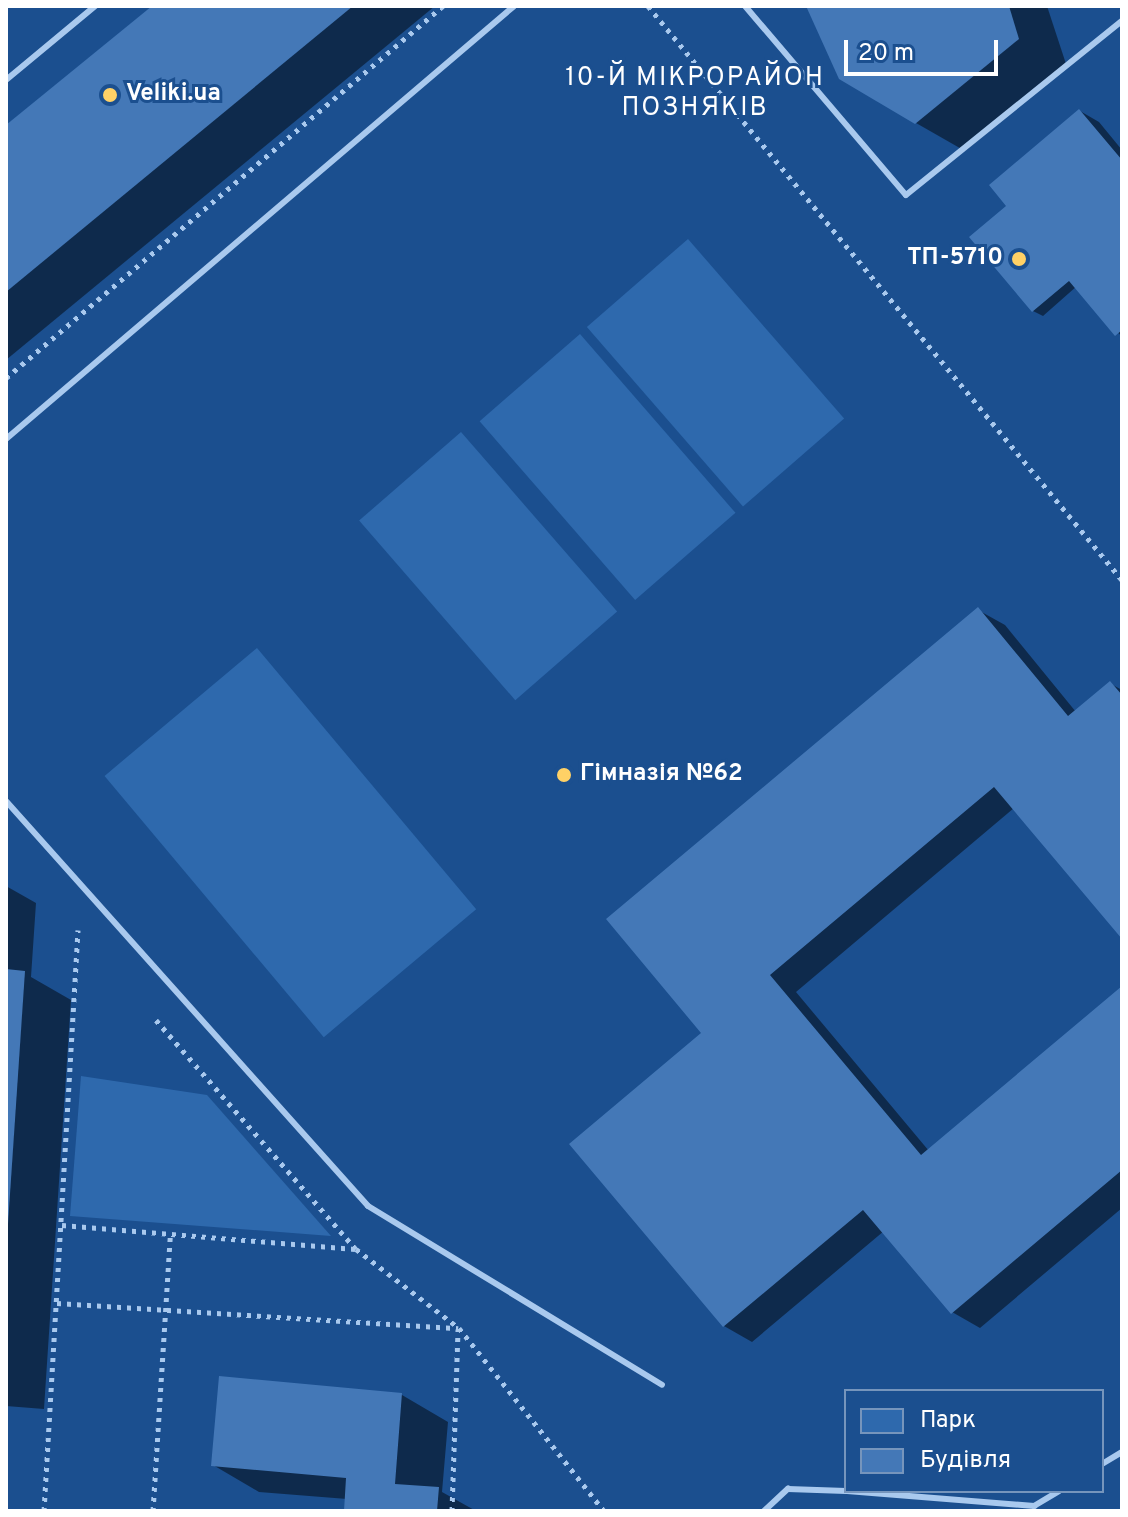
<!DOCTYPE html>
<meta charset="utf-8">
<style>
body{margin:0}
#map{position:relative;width:1128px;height:1517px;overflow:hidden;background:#1b4f8f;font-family:Overpass,sans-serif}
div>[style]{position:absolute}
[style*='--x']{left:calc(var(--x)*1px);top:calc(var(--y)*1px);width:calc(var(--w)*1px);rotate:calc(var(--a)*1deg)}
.green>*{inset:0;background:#2e69ad;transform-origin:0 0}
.shadow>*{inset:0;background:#0007}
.building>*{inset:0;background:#4478b7}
.path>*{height:5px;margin-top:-2.5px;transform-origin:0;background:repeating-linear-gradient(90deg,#a9c9ee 0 4px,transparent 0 10px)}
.lane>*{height:6px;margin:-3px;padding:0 3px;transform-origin:3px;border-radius:3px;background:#a9c9ee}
.dots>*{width:22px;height:22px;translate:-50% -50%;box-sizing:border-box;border:4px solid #1b4f8f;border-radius:50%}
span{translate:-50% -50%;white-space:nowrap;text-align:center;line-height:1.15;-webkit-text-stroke:6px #1b4f8f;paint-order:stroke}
.poi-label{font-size:24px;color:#fff;font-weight:700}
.left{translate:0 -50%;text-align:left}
.right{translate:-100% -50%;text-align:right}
.neighbourhood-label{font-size:26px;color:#fff;letter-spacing:2px}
.frame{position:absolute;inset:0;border:8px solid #fff;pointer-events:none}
.legend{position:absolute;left:844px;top:1389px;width:260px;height:104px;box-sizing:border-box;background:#1b4f8f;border:2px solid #7695bc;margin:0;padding:10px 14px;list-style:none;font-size:24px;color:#fff}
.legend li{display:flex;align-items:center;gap:16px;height:40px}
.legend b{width:40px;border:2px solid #7695bc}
.scale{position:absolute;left:844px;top:40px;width:154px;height:36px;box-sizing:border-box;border:4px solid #fff;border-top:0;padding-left:10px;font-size:24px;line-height:28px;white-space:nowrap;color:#fff;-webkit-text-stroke:6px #1b4f8f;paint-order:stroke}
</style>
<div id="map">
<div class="green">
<div style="left:688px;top:239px;width:238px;height:134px;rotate:49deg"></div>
<div style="left:580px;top:334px;width:237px;height:133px;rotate:49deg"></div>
<div style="left:461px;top:432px;width:238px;height:135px;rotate:49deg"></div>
<div style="left:257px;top:648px;width:341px;height:199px;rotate:50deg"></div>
<div style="clip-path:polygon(81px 1076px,207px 1095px,331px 1236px,70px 1216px)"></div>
</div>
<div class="shadow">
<div style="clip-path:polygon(155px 6px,435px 6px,6px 360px,6px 128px)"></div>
<div style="clip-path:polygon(808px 6px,1047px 6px,1067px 67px,965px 151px,916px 123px)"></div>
<div style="clip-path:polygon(1080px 111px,1099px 122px,1122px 150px,1122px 337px,1077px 286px,1043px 316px,1033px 311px,1006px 209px)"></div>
<div style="clip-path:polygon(978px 610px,1005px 625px,1076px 712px,1111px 684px,1122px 690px,1122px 936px,1014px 808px,796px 992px,929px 1151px,1122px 989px,1122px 1208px,980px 1328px,952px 1312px,884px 1231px,752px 1342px,724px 1326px,704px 1033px)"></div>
<div style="clip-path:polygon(6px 886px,36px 903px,31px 977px,71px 1000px,44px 1409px,6px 1406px)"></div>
<div style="clip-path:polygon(402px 1395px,448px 1422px,442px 1492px,476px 1511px,346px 1511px,347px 1499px,259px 1492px,213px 1465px)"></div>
</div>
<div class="building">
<div style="clip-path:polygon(152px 6px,353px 6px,6px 292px,6px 125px)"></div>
<div style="clip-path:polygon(806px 6px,1009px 6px,1019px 39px,915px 124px,839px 79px)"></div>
<div style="clip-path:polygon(1079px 109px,1122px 160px,1122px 330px,1115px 336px,1069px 281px,1032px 312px,969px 237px,1006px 206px,989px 185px)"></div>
<div style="clip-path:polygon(978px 607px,1068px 716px,1110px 681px,1122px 695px,1122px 939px,994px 787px,770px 975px,921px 1155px,1122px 986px,1122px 1170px,951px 1314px,863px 1210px,723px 1327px,569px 1144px,701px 1033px,606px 919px)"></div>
<div style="clip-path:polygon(6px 969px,25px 971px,8px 1224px,6px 1224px)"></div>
<div style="clip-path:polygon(219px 1376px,402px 1393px,395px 1484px,439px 1487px,437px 1511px,344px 1511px,346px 1478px,211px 1466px)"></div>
</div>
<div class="path">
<div style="--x:648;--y:6;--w:744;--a:50.45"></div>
<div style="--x:6;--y:378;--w:574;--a:-40.41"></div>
<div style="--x:156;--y:1020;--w:304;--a:48.9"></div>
<div style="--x:356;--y:1249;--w:130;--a:37.5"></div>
<div style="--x:459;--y:1328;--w:233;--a:51.6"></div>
<div style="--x:62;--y:1225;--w:294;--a:4.7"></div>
<div style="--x:57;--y:1303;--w:402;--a:3.6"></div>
<div style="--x:44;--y:1511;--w:582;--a:-86.65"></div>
<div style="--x:153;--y:1511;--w:275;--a:-86.4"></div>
<div style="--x:452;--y:1511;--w:182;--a:-88.1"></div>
<div style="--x:1121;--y:1511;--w:1;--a:-45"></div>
</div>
<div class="lane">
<div style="--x:745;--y:6;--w:248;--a:49.6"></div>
<div style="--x:906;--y:195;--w:277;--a:-38.9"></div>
<div style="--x:6;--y:80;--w:116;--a:-39.7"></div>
<div style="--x:6;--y:439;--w:667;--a:-40.44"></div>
<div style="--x:6;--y:801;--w:543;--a:48.21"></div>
<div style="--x:368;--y:1206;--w:344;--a:31.3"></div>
<div style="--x:1102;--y:1464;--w:23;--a:-31"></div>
<div style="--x:847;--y:1491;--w:188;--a:4.6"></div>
<div style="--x:1034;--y:1506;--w:29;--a:-31"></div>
<div style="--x:764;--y:1511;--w:33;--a:-43"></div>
<div style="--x:788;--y:1489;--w:58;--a:2"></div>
</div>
<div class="dots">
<div style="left:110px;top:95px;background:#ffd166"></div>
<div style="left:1019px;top:259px;background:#ffd166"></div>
<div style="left:564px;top:775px;background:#ffd166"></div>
</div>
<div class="poi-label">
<span class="left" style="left:126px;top:95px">Veliki.ua</span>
<span class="right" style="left:1003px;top:259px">ТП-5710</span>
<span class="left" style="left:580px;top:775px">Гімназія №62</span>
</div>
<div class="neighbourhood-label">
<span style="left:695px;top:94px">10-Й МІКРОРАЙОН<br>ПОЗНЯКІВ</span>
</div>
<div class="frame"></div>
<ul class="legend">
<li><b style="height:22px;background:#2e69ad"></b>Парк</li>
<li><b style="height:22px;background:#4478b7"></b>Будівля</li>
</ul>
<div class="scale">20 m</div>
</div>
